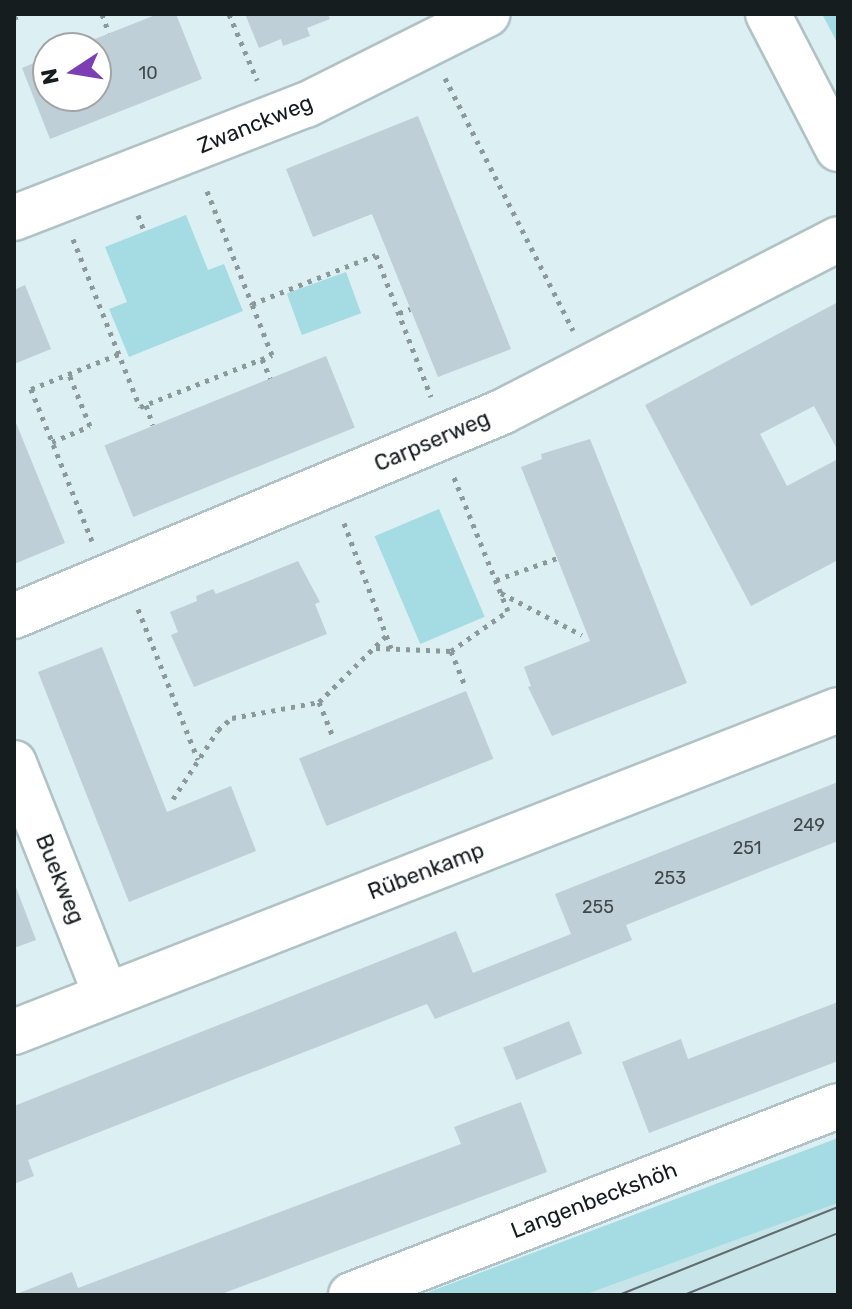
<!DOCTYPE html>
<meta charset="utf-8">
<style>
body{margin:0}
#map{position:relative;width:852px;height:1309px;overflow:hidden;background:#dceff2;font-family:Rubik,sans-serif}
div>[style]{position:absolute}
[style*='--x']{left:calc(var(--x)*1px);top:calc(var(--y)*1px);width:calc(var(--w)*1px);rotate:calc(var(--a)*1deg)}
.built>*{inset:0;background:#c7e4e8}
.green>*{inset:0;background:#a5dbe3;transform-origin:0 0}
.building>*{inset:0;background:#bfcfd7;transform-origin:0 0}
.path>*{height:5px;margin-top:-2.5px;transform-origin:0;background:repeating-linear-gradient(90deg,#8b999b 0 4px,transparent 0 10px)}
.roads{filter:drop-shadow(2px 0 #b0c2c5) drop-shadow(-2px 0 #b0c2c5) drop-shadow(0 2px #b0c2c5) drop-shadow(0 -2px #b0c2c5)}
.minor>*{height:44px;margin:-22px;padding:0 22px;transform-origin:22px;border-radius:22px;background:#fff}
.tram>*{height:2px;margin:-1px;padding:0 1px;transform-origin:1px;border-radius:1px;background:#616d6e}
span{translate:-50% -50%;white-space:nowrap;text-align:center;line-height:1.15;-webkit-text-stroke:8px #fff;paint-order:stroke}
.number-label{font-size:18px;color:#404a4c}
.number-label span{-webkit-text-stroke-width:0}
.street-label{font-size:22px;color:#161d1e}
.frame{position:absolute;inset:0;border:16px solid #161d1e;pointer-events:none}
.north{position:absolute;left:32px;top:32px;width:80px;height:80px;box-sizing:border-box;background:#fff;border:2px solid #a2a5a5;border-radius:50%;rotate:258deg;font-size:22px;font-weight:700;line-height:32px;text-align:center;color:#161d1e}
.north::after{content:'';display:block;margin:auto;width:28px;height:36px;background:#7c3eb3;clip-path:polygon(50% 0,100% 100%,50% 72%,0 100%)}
</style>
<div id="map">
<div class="built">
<div style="clip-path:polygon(838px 1203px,838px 1295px,584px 1295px)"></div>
</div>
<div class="green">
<div style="clip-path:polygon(822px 14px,838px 14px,838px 44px)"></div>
<div style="clip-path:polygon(186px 215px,208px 270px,224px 264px,243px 311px,129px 357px,109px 309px,127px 302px,105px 247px)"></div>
<div style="left:346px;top:272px;width:44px;height:63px;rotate:70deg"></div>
<div style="left:439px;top:509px;width:117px;height:70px;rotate:67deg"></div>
<div style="clip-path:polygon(838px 1138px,838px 1203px,584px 1295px,421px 1295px)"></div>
</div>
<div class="building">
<div style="clip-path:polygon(158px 14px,176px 14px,202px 79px,50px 139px,22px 68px,48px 57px,48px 96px,96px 96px,96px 48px,72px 48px)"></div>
<div style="clip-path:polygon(245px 14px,328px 14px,330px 19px,307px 28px,310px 36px,283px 46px,281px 39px,259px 48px)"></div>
<div style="clip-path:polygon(418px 116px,511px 349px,438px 377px,372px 214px,313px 237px,286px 169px)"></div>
<div style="clip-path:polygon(25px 285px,51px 349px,14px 364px,14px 290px)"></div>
<div style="clip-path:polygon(838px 302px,838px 451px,814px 406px,760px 434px,787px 486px,838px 459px,838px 560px,751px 606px,645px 405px)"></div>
<div style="left:326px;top:356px;width:77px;height:239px;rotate:68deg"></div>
<div style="clip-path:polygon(14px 418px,65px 543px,14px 564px)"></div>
<div style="clip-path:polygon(590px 439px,687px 683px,552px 736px,528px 687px,531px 686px,524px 667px,590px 641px,521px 467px,542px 459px,541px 454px)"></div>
<div style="clip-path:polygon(298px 561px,320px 602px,315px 604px,327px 634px,194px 687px,171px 635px,178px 632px,170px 612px,197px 601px,196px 596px,213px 589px,216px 594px)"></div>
<div style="clip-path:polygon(102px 647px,167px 812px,231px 786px,256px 851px,129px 902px,38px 672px)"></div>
<div style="left:466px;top:691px;width:73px;height:180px;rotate:68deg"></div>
<div style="clip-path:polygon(838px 782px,838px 841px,626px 925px,632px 940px,435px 1019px,427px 1004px,28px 1160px,34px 1176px,14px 1184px,14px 1106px,456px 931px,473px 973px,571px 934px,555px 894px)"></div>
<div style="clip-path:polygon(14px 882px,36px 940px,14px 948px)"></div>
<div style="clip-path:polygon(838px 1002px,838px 1061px,649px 1133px,622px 1062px,681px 1039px,688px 1059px)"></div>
<div style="left:569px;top:1021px;width:35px;height:71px;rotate:68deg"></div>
<div style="clip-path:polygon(521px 1102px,547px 1172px,219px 1295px,14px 1295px,72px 1272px,78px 1288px,461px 1144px,454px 1127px)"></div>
</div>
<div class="path">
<div style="--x:102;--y:14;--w:20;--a:70"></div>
<div style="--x:229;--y:14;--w:72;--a:67"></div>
<div style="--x:14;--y:18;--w:10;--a:-24"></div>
<div style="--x:445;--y:78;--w:283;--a:63.1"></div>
<div style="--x:207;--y:191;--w:122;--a:68.3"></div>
<div style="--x:138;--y:215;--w:17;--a:69"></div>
<div style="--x:73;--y:239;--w:181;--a:68.3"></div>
<div style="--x:140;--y:407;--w:142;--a:-21.5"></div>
<div style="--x:272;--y:355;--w:55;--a:-111.4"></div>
<div style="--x:252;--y:304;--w:133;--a:-21.6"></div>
<div style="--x:376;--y:255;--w:152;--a:68.8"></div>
<div style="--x:399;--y:313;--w:12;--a:-20"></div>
<div style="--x:262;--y:359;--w:21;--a:67"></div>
<div style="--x:146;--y:405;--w:21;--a:71"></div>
<div style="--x:52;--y:442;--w:41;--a:-22.8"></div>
<div style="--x:90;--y:426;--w:56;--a:-112"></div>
<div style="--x:344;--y:523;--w:134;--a:69.4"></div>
<div style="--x:92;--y:541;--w:164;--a:-111.9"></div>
<div style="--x:31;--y:389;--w:95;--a:-21.7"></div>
<div style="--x:496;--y:580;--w:65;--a:-19.8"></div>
<div style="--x:501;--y:593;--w:91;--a:27.4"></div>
<div style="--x:138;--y:609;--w:162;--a:68.3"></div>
<div style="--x:376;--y:648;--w:75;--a:2.3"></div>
<div style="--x:451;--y:651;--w:70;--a:-35.1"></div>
<div style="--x:508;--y:611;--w:147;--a:-112"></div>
<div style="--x:451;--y:651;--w:35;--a:68"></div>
<div style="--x:319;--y:702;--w:35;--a:68"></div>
<div style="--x:173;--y:799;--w:82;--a:-56.9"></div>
<div style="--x:218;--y:730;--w:18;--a:-41"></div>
<div style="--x:232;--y:718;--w:88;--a:-10.4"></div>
<div style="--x:319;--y:702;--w:95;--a:-44.6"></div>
</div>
<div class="roads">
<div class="minor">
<div style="--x:768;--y:14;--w:152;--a:62.6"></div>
<div style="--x:14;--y:218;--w:313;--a:-21.2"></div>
<div style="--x:306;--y:105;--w:203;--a:-26.6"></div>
<div style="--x:14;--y:616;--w:529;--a:-22.69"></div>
<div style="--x:502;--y:412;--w:378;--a:-27.2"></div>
<div style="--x:14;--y:763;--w:250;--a:68.4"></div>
<div style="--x:14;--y:1032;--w:885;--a:-21.34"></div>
<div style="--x:351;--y:1295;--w:522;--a:-21.21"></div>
</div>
</div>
<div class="tram">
<div style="--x:619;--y:1295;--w:236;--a:-21.9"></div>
<div style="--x:684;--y:1295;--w:166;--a:-21.9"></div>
</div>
<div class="number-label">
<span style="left:148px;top:73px">10</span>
<span style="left:809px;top:825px">249</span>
<span style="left:747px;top:848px">251</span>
<span style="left:670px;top:878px">253</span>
<span style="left:598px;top:907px">255</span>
</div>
<div class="street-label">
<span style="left:255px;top:124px;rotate:-22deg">Zwanckweg</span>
<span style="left:432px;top:441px;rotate:-23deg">Carpserweg</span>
<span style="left:426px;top:871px;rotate:-21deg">Rübenkamp</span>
<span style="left:60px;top:879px;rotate:68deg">Buekweg</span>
<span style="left:594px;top:1200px;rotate:-21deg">Langenbeckshöh</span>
</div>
<div class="frame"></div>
<div class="north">N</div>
</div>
